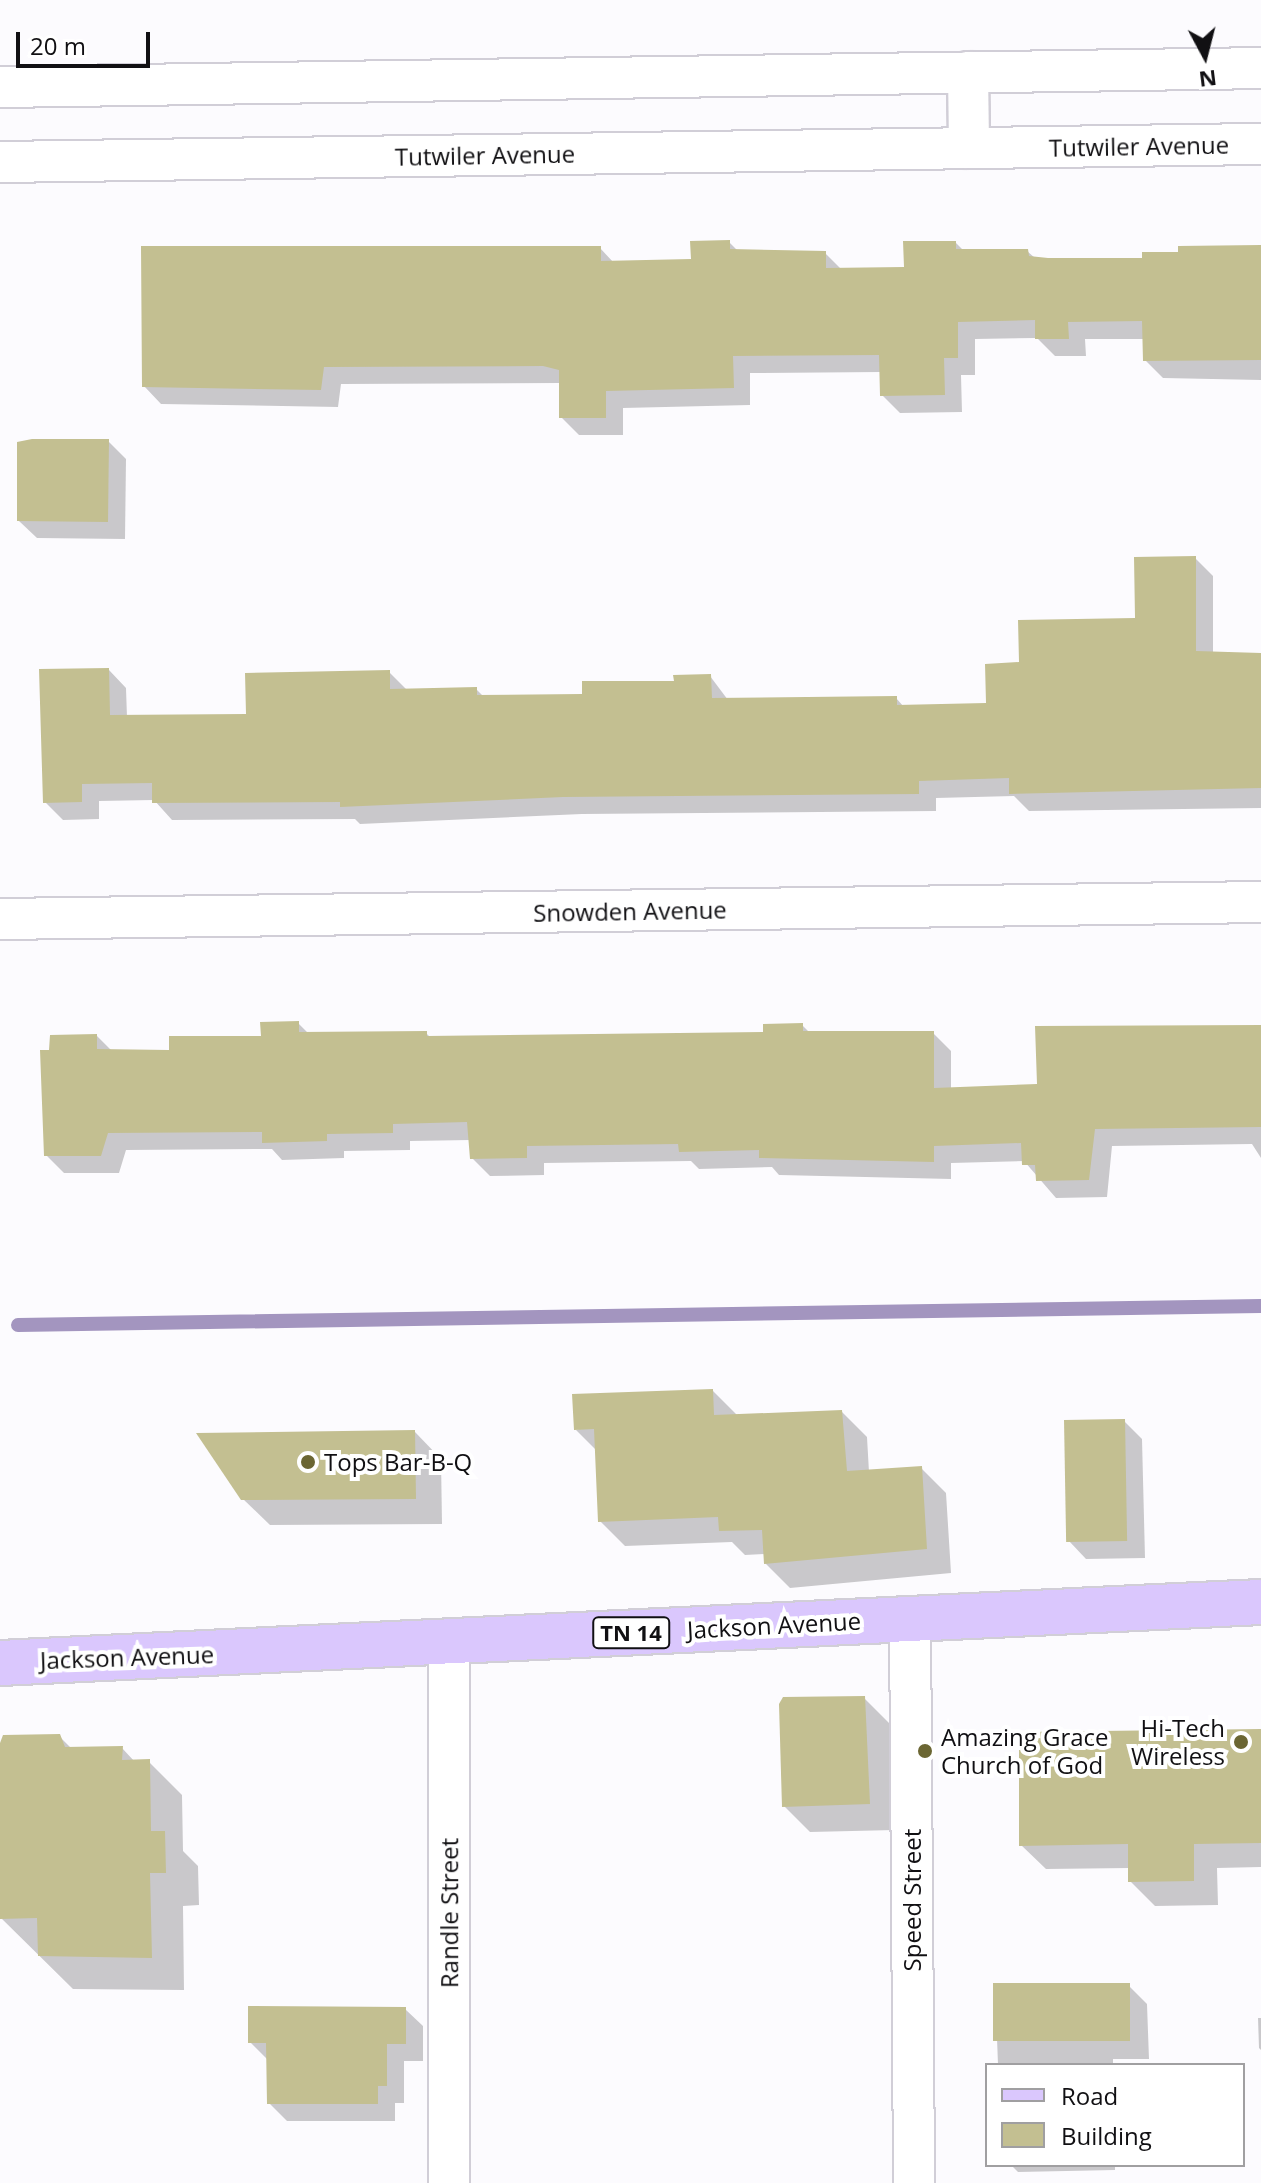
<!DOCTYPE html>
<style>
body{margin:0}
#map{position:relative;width:1261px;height:2183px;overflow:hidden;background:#fcfbfe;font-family:"Open Sans",sans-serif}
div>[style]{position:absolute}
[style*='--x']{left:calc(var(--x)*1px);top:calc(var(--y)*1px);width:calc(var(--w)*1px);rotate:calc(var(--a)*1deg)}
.shadow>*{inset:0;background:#0003}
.stream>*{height:14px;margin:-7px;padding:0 7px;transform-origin:7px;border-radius:7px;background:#a395bf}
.building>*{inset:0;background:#c3bf91;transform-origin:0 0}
.roads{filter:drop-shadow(2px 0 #d1ced7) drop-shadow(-2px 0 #d1ced7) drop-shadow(0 2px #d1ced7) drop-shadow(0 -2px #d1ced7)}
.street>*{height:40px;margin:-20px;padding:0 20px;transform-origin:20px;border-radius:20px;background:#fff}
.primary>*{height:44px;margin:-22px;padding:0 22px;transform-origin:22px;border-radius:22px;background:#dac7fd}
.dots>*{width:22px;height:22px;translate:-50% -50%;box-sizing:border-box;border:4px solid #fff;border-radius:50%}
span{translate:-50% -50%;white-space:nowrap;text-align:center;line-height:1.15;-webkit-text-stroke:8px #fff;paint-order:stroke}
.shield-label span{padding:2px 6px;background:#fff;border:2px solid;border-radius:6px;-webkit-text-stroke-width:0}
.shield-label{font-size:22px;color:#111013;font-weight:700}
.street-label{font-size:24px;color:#111013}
.poi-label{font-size:24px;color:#111013}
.left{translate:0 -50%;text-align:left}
.right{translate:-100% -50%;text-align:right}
.legend{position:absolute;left:985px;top:2063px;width:260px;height:104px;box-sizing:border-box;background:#fff;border:2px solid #a09fa1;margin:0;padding:10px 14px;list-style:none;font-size:24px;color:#111013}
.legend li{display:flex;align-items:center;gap:16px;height:40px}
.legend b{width:40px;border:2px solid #a09fa1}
.north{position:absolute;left:1165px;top:16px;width:80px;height:80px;-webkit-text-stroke:6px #fff;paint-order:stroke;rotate:173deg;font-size:22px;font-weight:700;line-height:32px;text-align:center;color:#111013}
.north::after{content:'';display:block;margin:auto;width:28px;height:36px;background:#111013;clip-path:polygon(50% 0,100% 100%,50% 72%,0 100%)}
.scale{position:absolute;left:16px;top:32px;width:134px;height:36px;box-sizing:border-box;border:4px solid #111013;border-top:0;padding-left:10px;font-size:24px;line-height:28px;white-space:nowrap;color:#111013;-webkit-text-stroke:6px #fff;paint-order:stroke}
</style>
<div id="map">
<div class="shadow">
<div style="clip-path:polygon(729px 242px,738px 251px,825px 253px,842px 270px,906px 269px,956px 243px,964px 251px,1027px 251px,1035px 258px,1144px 260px,1261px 247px,1261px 380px,1163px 378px,1145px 360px,1145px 339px,1085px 339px,1086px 356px,1055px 356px,1037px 338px,975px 339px,975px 375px,961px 375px,962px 412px,900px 413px,882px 395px,882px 372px,750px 373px,750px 405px,623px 408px,623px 435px,579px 435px,561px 417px,561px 383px,341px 384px,338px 407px,161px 404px,144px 386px,600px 248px,614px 263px,693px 261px)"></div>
<div style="clip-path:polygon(108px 441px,126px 459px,125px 539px,37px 538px,19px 521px)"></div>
<div style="clip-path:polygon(1195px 558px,1213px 576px,1213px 653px,1261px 654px,1261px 808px,1029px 811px,1014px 796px,936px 798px,936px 811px,582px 814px,360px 824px,355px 819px,172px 820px,154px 800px,99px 801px,99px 819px,63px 820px,45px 802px,109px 670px,126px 688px,127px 717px,248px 716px,389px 672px,407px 690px,476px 689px,484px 697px,584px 696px,710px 676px,728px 700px,896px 698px,904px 707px,988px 705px,1021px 664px,1137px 620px)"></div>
<div style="clip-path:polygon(298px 1023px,309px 1034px,426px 1033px,431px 1038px,765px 1034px,802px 1025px,810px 1033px,933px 1033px,951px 1051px,951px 1089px,1039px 1086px,1037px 1028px,1261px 1026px,1261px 1158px,1252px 1144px,1112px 1146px,1107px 1197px,1056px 1198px,1024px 1161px,951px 1163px,951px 1179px,779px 1175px,772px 1167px,699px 1169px,691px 1161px,544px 1163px,544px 1175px,490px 1176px,472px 1158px,471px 1140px,410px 1141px,410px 1150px,344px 1151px,344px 1158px,282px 1160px,272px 1149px,126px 1150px,119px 1173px,64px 1173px,46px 1155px,51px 1052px,97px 1036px,112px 1051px,171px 1052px,263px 1038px)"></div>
<div style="clip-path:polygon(713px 1391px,738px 1416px,842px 1412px,867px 1437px,869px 1472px,921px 1468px,946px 1493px,951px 1573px,790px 1588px,765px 1563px,765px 1554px,745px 1555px,732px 1542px,625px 1546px,600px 1521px,597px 1451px,576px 1430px)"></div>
<div style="clip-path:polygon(1124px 1421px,1142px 1439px,1145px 1558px,1086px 1559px,1069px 1541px)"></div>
<div style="clip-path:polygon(415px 1432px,441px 1459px,442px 1524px,270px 1525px,243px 1499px)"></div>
<div style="clip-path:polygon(864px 1698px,890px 1724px,895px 1830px,810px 1832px,784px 1806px)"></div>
<div style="clip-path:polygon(1261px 1731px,1261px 1867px,1217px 1868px,1218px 1905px,1155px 1906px,1130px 1881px,1130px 1868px,1046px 1869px,1021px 1845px)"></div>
<div style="clip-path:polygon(59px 1736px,72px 1749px,122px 1748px,135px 1762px,149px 1762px,182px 1795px,183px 1851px,198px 1866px,199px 1905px,183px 1906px,184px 1990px,73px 1989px,1px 1918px,0 1745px)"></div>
<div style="clip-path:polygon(995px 1985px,1129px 1986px,1147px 2004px,1149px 2059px,1113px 2059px,1113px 2065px,998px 2065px)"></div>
<div style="clip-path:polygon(405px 2009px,423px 2026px,423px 2061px,404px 2061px,404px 2103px,395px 2103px,395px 2121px,287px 2121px,269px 2103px,269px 2061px,250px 2042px)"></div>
<div style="clip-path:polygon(1258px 2018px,1261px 2018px,1261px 2050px,1259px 2048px)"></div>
<div style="clip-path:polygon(1011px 2165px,1115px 2165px,1115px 2170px,1018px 2172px)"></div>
</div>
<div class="stream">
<div style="--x:18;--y:1325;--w:1243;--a:-0.88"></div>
</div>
<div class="building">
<div style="clip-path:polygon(730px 240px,730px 249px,826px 251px,826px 268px,904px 267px,903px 241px,956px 241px,956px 249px,1028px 249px,1029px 256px,1048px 258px,1142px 258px,1142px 252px,1178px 252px,1178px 246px,1261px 245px,1261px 360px,1143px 361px,1142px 321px,1068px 322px,1069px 339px,1035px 339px,1035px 320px,958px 322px,958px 358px,944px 358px,945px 395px,880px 396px,879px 355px,733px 356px,734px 388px,606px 391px,606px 418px,559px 418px,559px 370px,543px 366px,324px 367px,321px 390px,142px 387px,141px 246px,601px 246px,601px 261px,691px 259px,690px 241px)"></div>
<div style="clip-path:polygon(32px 439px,109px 439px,108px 522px,17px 521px,17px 442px)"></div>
<div style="clip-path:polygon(1196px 556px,1196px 651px,1261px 653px,1261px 788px,1009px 794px,1009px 778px,919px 781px,919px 794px,563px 797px,340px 807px,340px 802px,152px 803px,152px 783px,82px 784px,82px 802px,43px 803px,39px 669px,109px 668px,110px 715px,246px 714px,245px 673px,390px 670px,390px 689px,477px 687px,477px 695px,582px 694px,582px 681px,674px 681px,673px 675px,711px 674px,712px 698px,897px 696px,897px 705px,986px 703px,985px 664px,1019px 662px,1018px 620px,1135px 618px,1134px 557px)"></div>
<div style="clip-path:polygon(299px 1021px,299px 1032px,427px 1031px,427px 1036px,763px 1032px,763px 1024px,803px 1023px,803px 1031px,934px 1031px,934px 1088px,1037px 1084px,1035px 1026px,1261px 1025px,1261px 1127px,1095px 1129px,1089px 1180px,1036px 1181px,1035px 1165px,1022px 1165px,1021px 1143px,934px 1146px,934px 1162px,759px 1158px,759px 1150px,679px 1152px,678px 1144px,527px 1146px,527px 1158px,470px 1159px,467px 1122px,393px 1124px,393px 1133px,327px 1134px,327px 1141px,262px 1143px,262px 1132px,108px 1133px,101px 1156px,44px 1156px,40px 1050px,49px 1050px,50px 1035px,97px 1034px,97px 1049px,169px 1050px,169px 1036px,261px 1036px,260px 1022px)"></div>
<div style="clip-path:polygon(713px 1389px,714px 1415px,842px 1410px,847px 1471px,922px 1466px,927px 1549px,764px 1564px,762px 1530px,719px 1531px,718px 1517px,598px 1522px,594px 1429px,574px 1430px,572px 1394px)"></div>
<div style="left:1125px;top:1419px;width:122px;height:61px;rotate:89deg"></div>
<div style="clip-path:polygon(415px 1430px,416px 1499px,241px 1500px,196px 1433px)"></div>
<div style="clip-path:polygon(865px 1696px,870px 1804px,782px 1807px,779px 1704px,783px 1697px)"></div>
<div style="clip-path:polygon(1261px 1729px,1261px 1843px,1194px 1844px,1194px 1881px,1128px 1882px,1128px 1844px,1019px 1846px,1019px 1732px)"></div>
<div style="clip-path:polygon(60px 1734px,65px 1747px,123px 1746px,122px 1760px,150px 1759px,151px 1831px,165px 1831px,166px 1873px,150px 1873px,152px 1958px,38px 1956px,37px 1918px,0 1919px,0 1743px,3px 1735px)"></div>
<div style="left:993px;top:1983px;width:137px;height:58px"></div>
<div style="clip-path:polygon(248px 2006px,406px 2007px,406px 2044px,387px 2044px,387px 2086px,378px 2086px,378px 2104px,267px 2104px,266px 2043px,248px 2043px)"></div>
</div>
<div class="roads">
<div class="street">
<div style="--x:968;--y:72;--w:76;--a:89.2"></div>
<div style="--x:0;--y:87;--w:1261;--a:-0.86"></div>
<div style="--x:0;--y:162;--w:1261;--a:-0.82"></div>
<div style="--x:0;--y:919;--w:1261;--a:-0.77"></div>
<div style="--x:910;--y:1618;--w:565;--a:89.59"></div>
<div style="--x:449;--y:1643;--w:540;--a:90"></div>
</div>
<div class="primary">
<div style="--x:0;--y:1663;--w:1262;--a:-2.77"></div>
</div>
</div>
<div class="dots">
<div style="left:308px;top:1462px;background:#6b6633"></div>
<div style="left:1241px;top:1742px;background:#6b6633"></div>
<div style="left:925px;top:1751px;background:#6b6633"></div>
</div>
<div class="shield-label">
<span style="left:631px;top:1633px">TN 14</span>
</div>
<div class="street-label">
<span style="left:1139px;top:146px;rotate:-1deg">Tutwiler Avenue</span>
<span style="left:485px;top:155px;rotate:-1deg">Tutwiler Avenue</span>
<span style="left:630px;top:911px;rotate:-1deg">Snowden Avenue</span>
<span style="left:774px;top:1625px;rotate:-3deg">Jackson Avenue</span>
<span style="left:127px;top:1657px;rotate:-2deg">Jackson Avenue</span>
<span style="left:912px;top:1900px;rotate:-90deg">Speed Street</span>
<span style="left:449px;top:1913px;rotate:-90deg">Randle Street</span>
</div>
<div class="poi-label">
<span class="left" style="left:324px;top:1462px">Tops Bar-B-Q</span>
<span class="right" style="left:1225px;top:1742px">Hi-Tech<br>Wireless</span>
<span class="left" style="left:941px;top:1751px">Amazing Grace<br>Church of God</span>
</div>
<ul class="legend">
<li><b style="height:10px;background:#dac7fd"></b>Road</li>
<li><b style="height:22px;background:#c3bf91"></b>Building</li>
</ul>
<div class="north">N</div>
<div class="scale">20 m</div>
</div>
